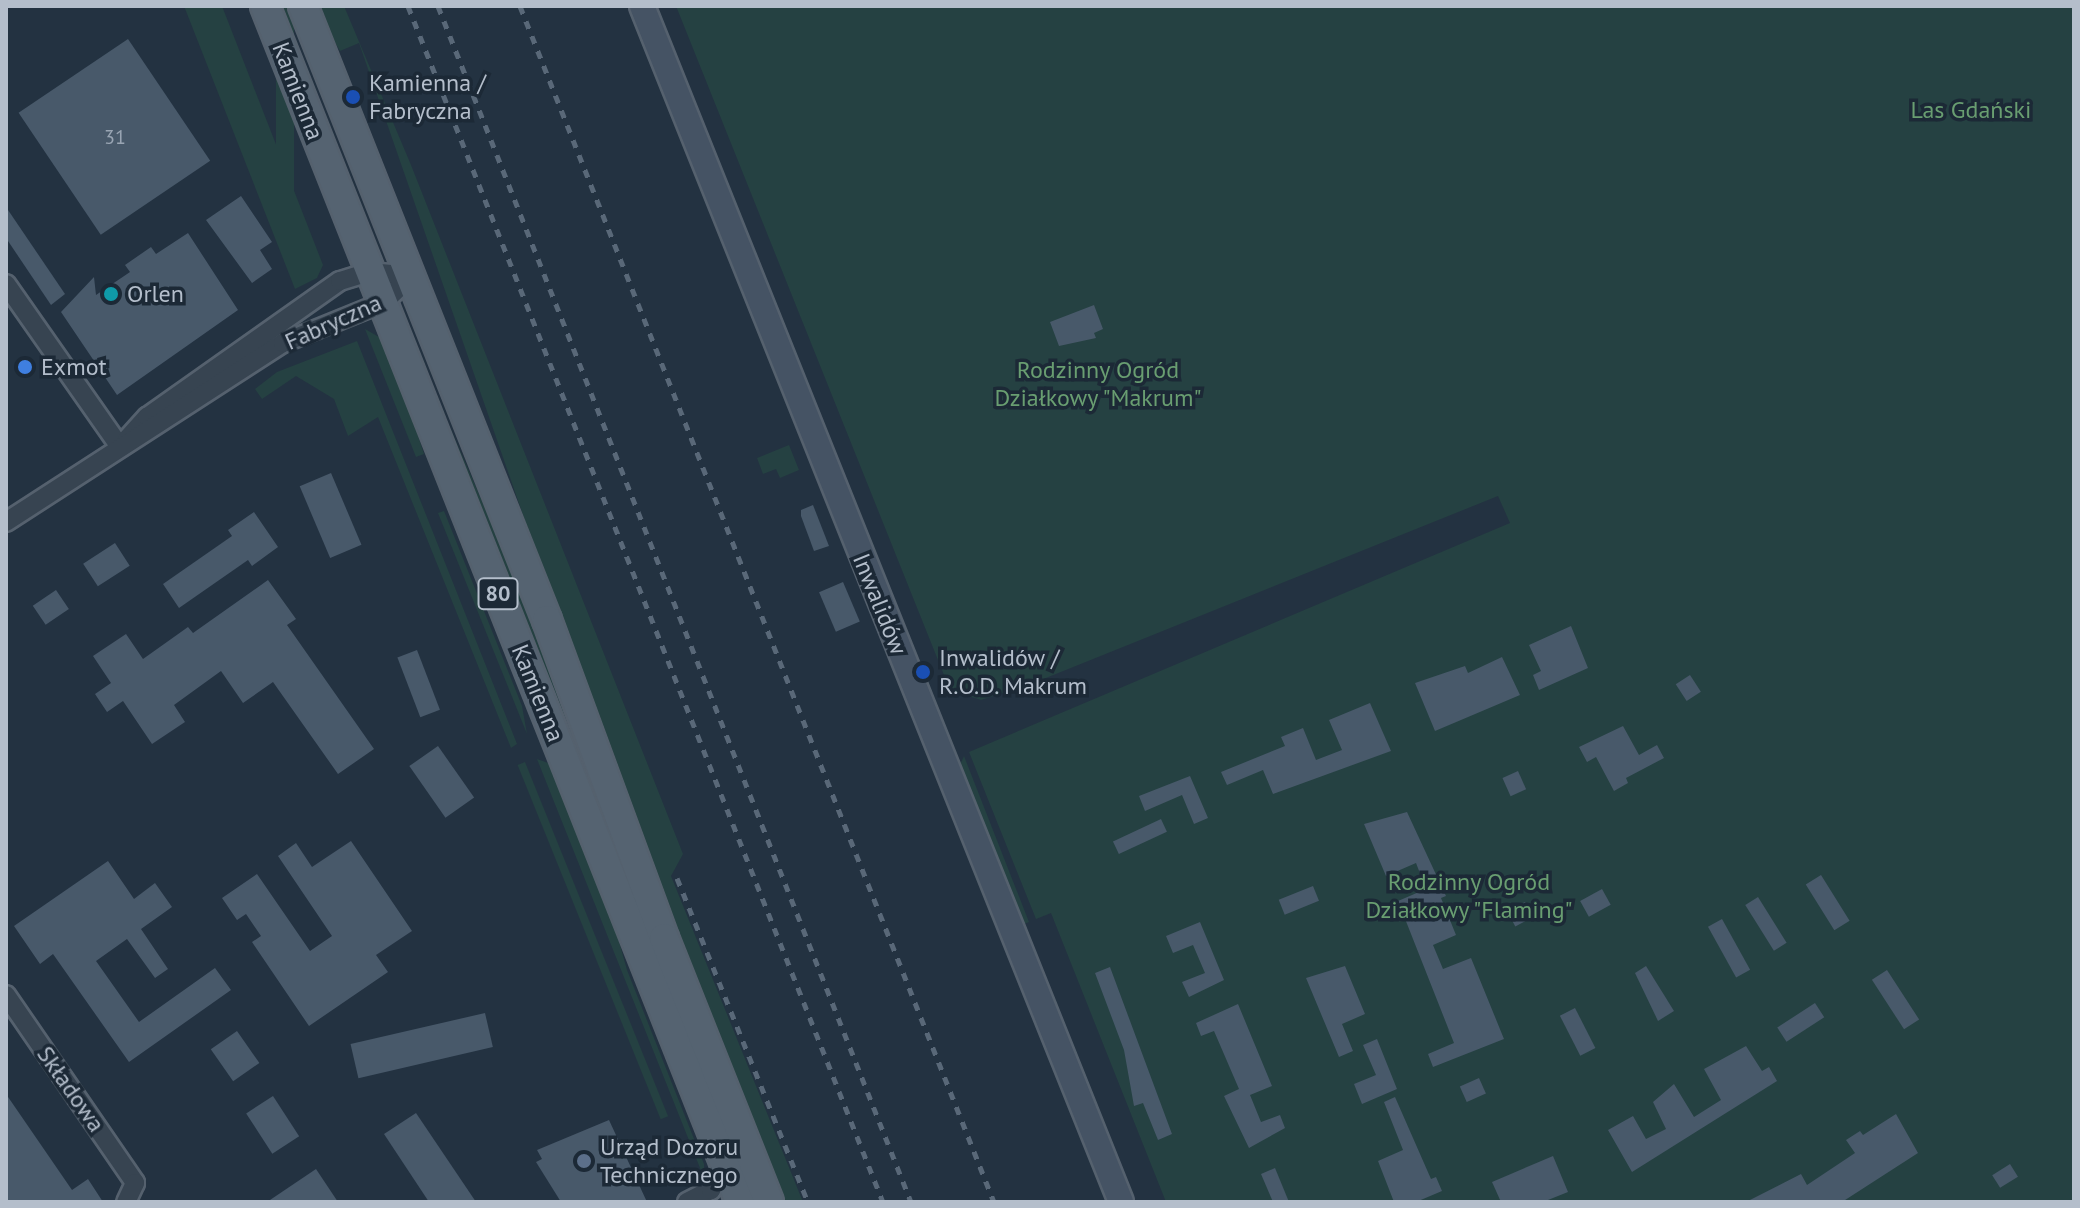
<!DOCTYPE html>
<meta charset="utf-8">
<style>
body{margin:0}
#map{position:relative;width:2080px;height:1208px;overflow:hidden;background:#233241;font-family:"PT Sans",sans-serif}
div>[style]{position:absolute}
[style*='--x']{left:calc(var(--x)*1px);top:calc(var(--y)*1px);width:calc(var(--w)*1px);rotate:calc(var(--a)*1deg)}
.green>*{inset:0;background:#254142;transform-origin:0 0}
.building>*{inset:0;background:#48596a;transform-origin:0 0}
.roads{filter:drop-shadow(2px 0 #55616e) drop-shadow(-2px 0 #55616e) drop-shadow(0 2px #55616e) drop-shadow(0 -2px #55616e)}
.street>*{height:18px;margin:-9px;padding:0 9px;transform-origin:9px;border-radius:9px;background:#374451}
.secondary>*{height:24px;margin:-12px;padding:0 12px;transform-origin:12px;border-radius:12px;background:#455364}
.primary>*{height:28px;margin:-14px;padding:0 14px;transform-origin:14px;border-radius:14px;background:#556371}
.rail>*{height:5px;margin-top:-2.5px;transform-origin:0;background:repeating-linear-gradient(90deg,#596878 0 8px,transparent 0 16px)}
.dots>*{width:22px;height:22px;translate:-50% -50%;box-sizing:border-box;border:4px solid #1c2936;border-radius:50%}
span{translate:-50% -50%;white-space:nowrap;text-align:center;line-height:1.15;-webkit-text-stroke:7px #1c2936;paint-order:stroke}
.number-label{font-size:20px;color:#99a5b3}
.number-label span{-webkit-text-stroke-width:0}
.shield-label span{padding:2px 6px;background:#1c2936;border:2px solid;border-radius:6px;-webkit-text-stroke-width:0}
.shield-label{font-size:22px;color:#b4becb;font-weight:700}
.poi-label{font-size:24px;color:#b4becb}
.left{translate:0 -50%;text-align:left}
.street-label{font-size:24px;color:#b4becb}
.park-label{font-size:24px;color:#699e71}
.frame{position:absolute;inset:0;border:8px solid #b4becb;pointer-events:none}
</style>
<div id="map">
<div class="green">
<div style="clip-path:polygon(184px 6px,222px 6px,323px 265px,317px 278px,295px 289px)"></div>
<div style="left:276px;top:6px;width:18px;height:230px"></div>
<div style="clip-path:polygon(314px 6px,344px 6px,411px 165px,683px 854px,671px 876px,803px 1202px,781px 1202px,621px 797px,359px 43px,340px 51px)"></div>
<div style="clip-path:polygon(676px 6px,2074px 6px,2074px 1202px,1166px 1202px,1051px 913px,1036px 919px,969px 752px,1510px 523px,1498px 496px,1031px 684px,981px 700px,950px 690px)"></div>
<div style="clip-path:polygon(396px 304px,534px 620px,759px 1202px,752px 1202px)"></div>
<div style="clip-path:polygon(365px 329px,379px 337px,393px 358px,424px 454px,416px 457px)"></div>
<div style="clip-path:polygon(357px 341px,517px 744px,511px 748px,378px 417px,348px 436px,334px 399px,296px 376px,262px 399px,255px 389px,277px 372px)"></div>
<div style="clip-path:polygon(789px 445px,799px 470px,780px 478px,776px 469px,763px 474px,757px 458px)"></div>
<div style="clip-path:polygon(444px 511px,522px 706px,527px 734px,438px 513px)"></div>
<div style="clip-path:polygon(964px 756px,1029px 922px,1024px 924px,959px 767px)"></div>
<div style="clip-path:polygon(537px 759px,551px 764px,604px 888px,627px 970px,704px 1164px,704px 1178px)"></div>
<div style="left:525px;top:762px;width:382px;height:8px;rotate:68deg"></div>
</div>
<div class="building">
<div style="left:128px;top:39px;width:147px;height:132px;rotate:56deg"></div>
<div style="clip-path:polygon(241px 196px,272px 242px,260px 250px,272px 269px,252px 283px,206px 220px)"></div>
<div style="clip-path:polygon(6px 207px,65px 294px,51px 305px,6px 238px)"></div>
<div style="clip-path:polygon(188px 233px,238px 310px,117px 395px,61px 312px,94px 277px,96px 295px,130px 272px,125px 265px,151px 247px,156px 254px)"></div>
<div style="clip-path:polygon(1094px 305px,1103px 329px,1094px 333px,1096px 338px,1059px 346px,1050px 322px)"></div>
<div style="left:331px;top:473px;width:78px;height:34px;rotate:67deg"></div>
<div style="clip-path:polygon(813px 505px,829px 546px,814px 551px,801px 516px,801px 510px)"></div>
<div style="clip-path:polygon(254px 512px,278px 547px,252px 566px,248px 560px,179px 608px,163px 584px,232px 536px,228px 530px)"></div>
<div style="left:115px;top:543px;width:27px;height:38px;rotate:57deg"></div>
<div style="clip-path:polygon(268px 580px,296px 619px,287px 625px,374px 749px,338px 774px,273px 682px,243px 703px,221px 671px,174px 705px,185px 722px,152px 744px,123px 701px,107px 712px,95px 694px,111px 683px,93px 656px,126px 634px,143px 659px,188px 627px,193px 633px)"></div>
<div style="left:843px;top:582px;width:43px;height:26px;rotate:67deg"></div>
<div style="left:56px;top:590px;width:23px;height:28px;rotate:56deg"></div>
<div style="clip-path:polygon(1571px 626px,1588px 668px,1539px 690px,1533px 675px,1541px 671px,1529px 645px)"></div>
<div style="left:417px;top:650px;width:64px;height:21px;rotate:69deg"></div>
<div style="clip-path:polygon(1502px 657px,1520px 695px,1435px 731px,1415px 683px,1465px 666px,1468px 673px)"></div>
<div style="left:1690px;top:675px;width:20px;height:17px;rotate:57deg"></div>
<div style="clip-path:polygon(1370px 703px,1391px 751px,1273px 794px,1263px 770px,1227px 785px,1221px 772px,1285px 746px,1281px 737px,1303px 728px,1316px 760px,1342px 750px,1329px 720px)"></div>
<div style="clip-path:polygon(1623px 726px,1639px 755px,1657px 745px,1664px 758px,1626px 778px,1628px 783px,1614px 791px,1596px 757px,1587px 762px,1579px 747px)"></div>
<div style="left:438px;top:746px;width:63px;height:35px;rotate:55deg"></div>
<div style="left:1518px;top:771px;width:20px;height:17px;rotate:66deg"></div>
<div style="clip-path:polygon(1190px 776px,1208px 818px,1194px 824px,1182px 795px,1145px 811px,1139px 796px)"></div>
<div style="clip-path:polygon(1407px 812px,1446px 896px,1441px 898px,1456px 935px,1433px 945px,1443px 969px,1471px 958px,1504px 1039px,1433px 1067px,1428px 1054px,1454px 1043px,1398px 901px,1426px 889px,1416px 863px,1386px 876px,1364px 824px)"></div>
<div style="left:1161px;top:819px;width:14px;height:53px;rotate:65deg"></div>
<div style="clip-path:polygon(351px 841px,412px 931px,376px 955px,388px 972px,309px 1026px,252px 942px,261px 936px,246px 914px,237px 920px,222px 898px,257px 874px,310px 951px,332px 936px,278px 856px,296px 843px,312px 867px)"></div>
<div style="clip-path:polygon(108px 861px,134px 899px,155px 883px,172px 907px,141px 929px,168px 969px,155px 978px,127px 939px,96px 961px,139px 1022px,215px 968px,231px 990px,129px 1062px,53px 954px,40px 964px,14px 926px)"></div>
<div style="left:1821px;top:875px;width:54px;height:18px;rotate:58deg"></div>
<div style="left:1313px;top:886px;width:16px;height:37px;rotate:68deg"></div>
<div style="left:1602px;top:889px;width:18px;height:25px;rotate:61deg"></div>
<div style="left:1758px;top:897px;width:54px;height:15px;rotate:58deg"></div>
<div style="left:1525px;top:902px;width:17px;height:20px;rotate:62deg"></div>
<div style="left:1722px;top:919px;width:58px;height:16px;rotate:61deg"></div>
<div style="clip-path:polygon(1200px 922px,1224px 980px,1189px 997px,1182px 982px,1205px 973px,1193px 945px,1173px 953px,1166px 936px)"></div>
<div style="clip-path:polygon(1345px 966px,1365px 1014px,1342px 1024px,1353px 1051px,1339px 1057px,1306px 978px)"></div>
<div style="clip-path:polygon(1646px 966px,1674px 1011px,1658px 1021px,1635px 973px)"></div>
<div style="clip-path:polygon(1110px 967px,1172px 1134px,1158px 1140px,1143px 1103px,1134px 1106px,1124px 1050px,1095px 973px)"></div>
<div style="left:1887px;top:970px;width:59px;height:18px;rotate:57deg"></div>
<div style="left:1815px;top:1003px;width:17px;height:45px;rotate:57deg"></div>
<div style="clip-path:polygon(1238px 1004px,1272px 1086px,1250px 1095px,1261px 1122px,1280px 1115px,1285px 1128px,1249px 1148px,1224px 1096px,1239px 1089px,1214px 1031px,1201px 1036px,1196px 1023px)"></div>
<div style="left:1575px;top:1008px;width:45px;height:17px;rotate:63deg"></div>
<div style="left:485px;top:1013px;width:35px;height:138px;rotate:77deg"></div>
<div style="left:237px;top:1031px;width:39px;height:32px;rotate:55deg"></div>
<div style="clip-path:polygon(1377px 1039px,1397px 1089px,1362px 1104px,1354px 1084px,1376px 1075px,1363px 1045px)"></div>
<div style="clip-path:polygon(1746px 1046px,1762px 1071px,1769px 1067px,1777px 1081px,1632px 1172px,1608px 1130px,1633px 1116px,1646px 1139px,1666px 1129px,1653px 1102px,1674px 1084px,1694px 1117px,1721px 1100px,1704px 1069px)"></div>
<div style="left:1479px;top:1078px;width:17px;height:21px;rotate:66deg"></div>
<div style="clip-path:polygon(6px 1094px,72px 1190px,88px 1179px,103px 1202px,6px 1202px)"></div>
<div style="left:273px;top:1096px;width:48px;height:32px;rotate:57deg"></div>
<div style="clip-path:polygon(1395px 1097px,1431px 1179px,1436px 1177px,1442px 1191px,1416px 1202px,1394px 1202px,1378px 1161px,1403px 1150px,1384px 1102px)"></div>
<div style="clip-path:polygon(416px 1113px,476px 1202px,429px 1202px,384px 1134px)"></div>
<div style="clip-path:polygon(1896px 1114px,1918px 1153px,1842px 1202px,1746px 1202px,1801px 1174px,1807px 1185px,1855px 1153px,1846px 1140px,1860px 1131px,1863px 1135px)"></div>
<div style="clip-path:polygon(609px 1120px,647px 1202px,561px 1202px,536px 1162px,542px 1159px,537px 1150px)"></div>
<div style="clip-path:polygon(1553px 1156px,1568px 1192px,1543px 1202px,1501px 1202px,1492px 1182px)"></div>
<div style="left:2010px;top:1164px;width:15px;height:21px;rotate:58deg"></div>
<div style="clip-path:polygon(1275px 1168px,1289px 1202px,1273px 1202px,1261px 1174px)"></div>
<div style="clip-path:polygon(316px 1169px,338px 1202px,267px 1202px)"></div>
</div>
<div class="roads">
<div class="street">
<div style="--x:6;--y:284;--w:199;--a:55"></div>
<div style="--x:127;--y:439;--w:30;--a:-48"></div>
<div style="--x:147;--y:417;--w:236;--a:-35.2"></div>
<div style="--x:340;--y:281;--w:31;--a:-17"></div>
<div style="--x:370;--y:272;--w:41;--a:5.6"></div>
<div style="--x:6;--y:522;--w:330;--a:-32.9"></div>
<div style="--x:283;--y:343;--w:109;--a:-22.1"></div>
<div style="--x:384;--y:302;--w:37;--a:-44"></div>
<div style="--x:6;--y:995;--w:228;--a:55.5"></div>
<div style="--x:135;--y:1183;--w:21;--a:115"></div>
<div style="--x:687;--y:1202;--w:27;--a:-27"></div>
<div style="--x:711;--y:1190;--w:32;--a:-66"></div>
</div>
<div class="secondary">
<div style="--x:642;--y:6;--w:1288;--a:68.17"></div>
</div>
<div class="primary">
<div style="--x:265;--y:6;--w:1287;--a:68.34"></div>
<div style="--x:303;--y:6;--w:661;--a:68.33"></div>
<div style="--x:547;--y:620;--w:339;--a:69.8"></div>
<div style="--x:664;--y:938;--w:284;--a:68.3"></div>
</div>
</div>
<div class="rail">
<div style="--x:408;--y:6;--w:1287;--a:68.34"></div>
<div style="--x:438;--y:6;--w:1286;--a:68.42"></div>
<div style="--x:520;--y:6;--w:1287;--a:68.38"></div>
<div style="--x:677;--y:878;--w:349;--a:68"></div>
</div>
<div class="dots">
<div style="left:353px;top:97px;background:#1a4fb4"></div>
<div style="left:111px;top:294px;background:#0f9aa8"></div>
<div style="left:25px;top:367px;background:#3f7fe0"></div>
<div style="left:923px;top:672px;background:#1a4fb4"></div>
<div style="left:584px;top:1161px;background:#5c6f8a"></div>
</div>
<div class="number-label">
<span style="left:115px;top:137px">31</span>
</div>
<div class="shield-label">
<span style="left:498px;top:594px">80</span>
</div>
<div class="poi-label">
<span class="left" style="left:369px;top:97px">Kamienna /<br>Fabryczna</span>
<span class="left" style="left:127px;top:294px">Orlen</span>
<span class="left" style="left:41px;top:367px">Exmot</span>
<span class="left" style="left:939px;top:672px">Inwalidów /<br>R.O.D. Makrum</span>
<span class="left" style="left:600px;top:1161px">Urząd Dozoru<br>Technicznego</span>
</div>
<div class="street-label">
<span style="left:298px;top:91px;rotate:69deg">Kamienna</span>
<span style="left:333px;top:322px;rotate:-24deg">Fabryczna</span>
<span style="left:880px;top:604px;rotate:68deg">Inwalidów</span>
<span style="left:538px;top:693px;rotate:68deg">Kamienna</span>
<span style="left:71px;top:1089px;rotate:55deg">Składowa</span>
</div>
<div class="park-label">
<span style="left:1971px;top:110px">Las Gdański</span>
<span style="left:1098px;top:384px">Rodzinny Ogród<br>Działkowy "Makrum"</span>
<span style="left:1469px;top:896px">Rodzinny Ogród<br>Działkowy "Flaming"</span>
</div>
<div class="frame"></div>
</div>
